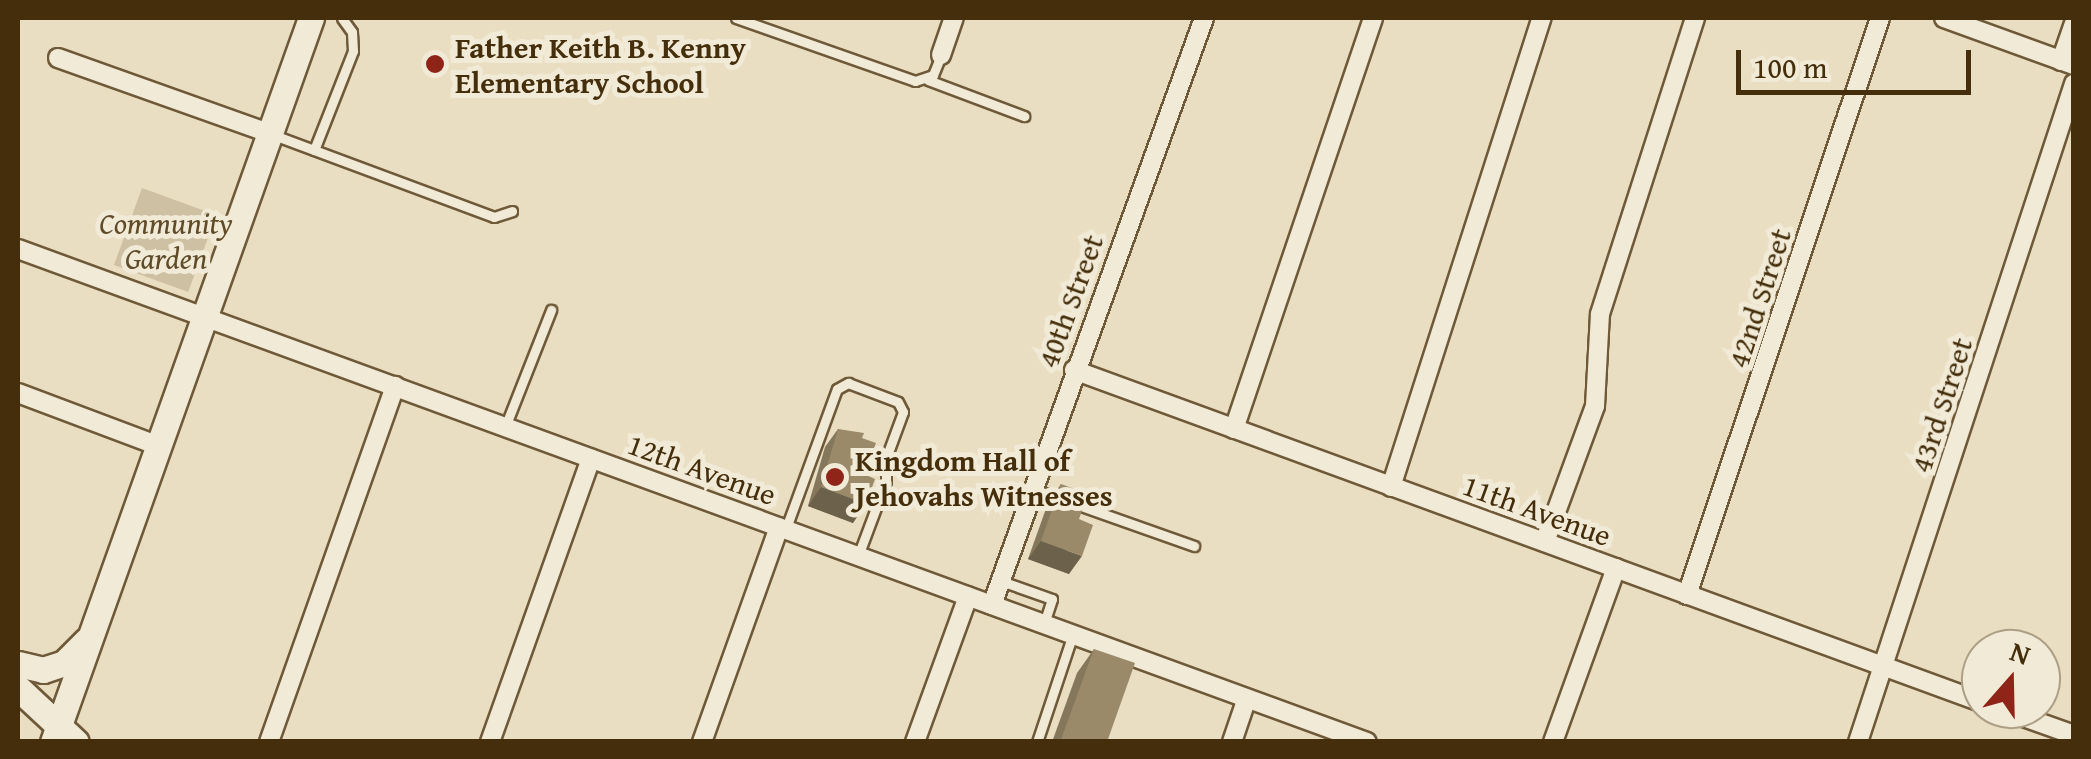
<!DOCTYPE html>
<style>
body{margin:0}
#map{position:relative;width:2091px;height:759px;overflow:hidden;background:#eadec2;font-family:"Gentium Book Plus",serif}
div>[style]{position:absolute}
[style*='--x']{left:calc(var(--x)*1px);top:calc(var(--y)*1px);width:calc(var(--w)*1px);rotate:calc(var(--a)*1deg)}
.green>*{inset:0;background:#cec0a3;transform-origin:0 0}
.roads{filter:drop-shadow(2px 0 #6e5a39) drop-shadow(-2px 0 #6e5a39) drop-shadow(0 2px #6e5a39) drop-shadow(0 -2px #6e5a39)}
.lane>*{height:9px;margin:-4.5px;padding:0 4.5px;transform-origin:4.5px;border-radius:4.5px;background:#f1ead7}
.street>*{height:18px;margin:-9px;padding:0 9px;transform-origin:9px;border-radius:9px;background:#f1ead7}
.secondary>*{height:25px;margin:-12.5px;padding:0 12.5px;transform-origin:12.5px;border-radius:12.5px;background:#f1ead7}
.wall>*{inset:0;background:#84775b}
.shaded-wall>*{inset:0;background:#6c614a}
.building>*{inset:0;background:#9a8a6a}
.dots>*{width:28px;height:28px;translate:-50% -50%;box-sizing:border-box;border:5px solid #f1ead7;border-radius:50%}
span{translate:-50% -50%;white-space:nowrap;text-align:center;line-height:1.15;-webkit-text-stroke:10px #f1ead7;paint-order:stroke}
.poi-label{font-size:30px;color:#442e0b;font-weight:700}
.left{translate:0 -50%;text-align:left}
.park-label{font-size:30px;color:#604b29;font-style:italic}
.street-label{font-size:30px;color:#442e0b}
.frame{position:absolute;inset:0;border:20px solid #442e0b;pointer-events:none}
.north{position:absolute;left:1961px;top:629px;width:100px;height:100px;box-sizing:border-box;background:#f1ead7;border:2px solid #ac9f85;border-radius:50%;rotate:20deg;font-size:28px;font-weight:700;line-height:40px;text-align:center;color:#442e0b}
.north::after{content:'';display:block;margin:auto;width:35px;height:45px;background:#8f2418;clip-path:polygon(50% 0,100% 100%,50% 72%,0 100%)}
.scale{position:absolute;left:1736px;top:50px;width:235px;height:45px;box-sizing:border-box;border:5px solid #442e0b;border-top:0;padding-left:12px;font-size:30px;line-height:35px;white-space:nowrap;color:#442e0b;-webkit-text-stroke:8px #f1ead7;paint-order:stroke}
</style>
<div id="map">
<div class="green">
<div style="left:142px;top:188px;width:79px;height:82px;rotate:20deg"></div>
</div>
<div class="roads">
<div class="lane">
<div style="--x:736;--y:18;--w:190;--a:19.4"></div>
<div style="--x:915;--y:81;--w:19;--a:-18"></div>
<div style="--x:933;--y:75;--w:22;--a:-68"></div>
<div style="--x:928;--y:80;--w:103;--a:20.6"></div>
<div style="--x:271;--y:134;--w:238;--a:20.4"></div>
<div style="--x:494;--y:217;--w:19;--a:-18"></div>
<div style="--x:314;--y:150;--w:106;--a:-68.5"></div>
<div style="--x:353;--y:51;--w:19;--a:-93"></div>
<div style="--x:352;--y:32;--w:17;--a:-126"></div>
<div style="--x:505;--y:427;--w:126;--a:-68.5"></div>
<div style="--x:1033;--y:489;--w:171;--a:19.5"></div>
<div style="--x:786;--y:528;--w:148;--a:-69.9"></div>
<div style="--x:837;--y:389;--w:13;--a:-29"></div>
<div style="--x:848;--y:383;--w:53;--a:20.8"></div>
<div style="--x:898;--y:402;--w:11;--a:63"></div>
<div style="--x:903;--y:412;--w:49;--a:110.3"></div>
<div style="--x:886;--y:458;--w:23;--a:90"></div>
<div style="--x:886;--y:481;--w:80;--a:110.5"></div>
<div style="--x:1001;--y:581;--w:54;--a:19.4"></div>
<div style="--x:1052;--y:599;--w:26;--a:108"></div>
<div style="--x:1037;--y:742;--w:114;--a:-71.6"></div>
</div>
<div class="street">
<div style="--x:1944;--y:18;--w:138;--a:19.9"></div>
<div style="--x:941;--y:55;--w:39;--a:-71"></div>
<div style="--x:58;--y:58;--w:224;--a:19.6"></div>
<div style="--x:2061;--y:61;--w:39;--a:-71"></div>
<div style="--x:18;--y:249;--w:1436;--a:20.08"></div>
<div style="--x:1074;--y:370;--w:966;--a:20.1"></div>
<div style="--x:18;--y:393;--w:147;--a:20.6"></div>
<div style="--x:1234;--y:429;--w:434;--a:-71.3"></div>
<div style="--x:1391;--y:487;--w:493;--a:-72.2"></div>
<div style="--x:1545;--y:542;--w:145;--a:-69.8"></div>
<div style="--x:1595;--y:406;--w:92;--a:-86.9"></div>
<div style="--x:1600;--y:314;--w:311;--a:-72.2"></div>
<div style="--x:1687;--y:595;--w:608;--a:-71.51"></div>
<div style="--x:992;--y:605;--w:624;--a:-70.14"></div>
<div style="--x:2001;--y:709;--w:77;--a:19.6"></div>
<div style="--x:269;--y:742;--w:378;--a:-70.5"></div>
<div style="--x:490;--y:742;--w:301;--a:-70.4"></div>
<div style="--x:702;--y:742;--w:228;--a:-70.3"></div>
<div style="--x:915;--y:742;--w:155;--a:-70"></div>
<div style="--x:1232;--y:742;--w:46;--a:-71.2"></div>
<div style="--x:1553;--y:742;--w:185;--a:-70.1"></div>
<div style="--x:1858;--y:742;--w:693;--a:-71.83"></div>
</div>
<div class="secondary">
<div style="--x:18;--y:664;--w:26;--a:13"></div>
<div style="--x:43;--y:670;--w:22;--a:-18"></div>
<div style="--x:64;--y:663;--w:31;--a:-45"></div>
<div style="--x:18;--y:688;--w:79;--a:43"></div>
<div style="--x:53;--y:742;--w:769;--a:-70.39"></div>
</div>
</div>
<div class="wall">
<div style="clip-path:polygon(838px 429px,862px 438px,864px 474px,853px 523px,808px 506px,825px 447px)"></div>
<div style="clip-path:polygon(1061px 484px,1069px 574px,1028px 559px,1048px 503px)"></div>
<div style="clip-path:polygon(1094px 649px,1107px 742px,1052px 742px,1077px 673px)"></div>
</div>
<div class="shaded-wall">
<div style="clip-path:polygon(821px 487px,866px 504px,853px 523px,808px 506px)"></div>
<div style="clip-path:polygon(1041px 541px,1082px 556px,1069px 574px,1028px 559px)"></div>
</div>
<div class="building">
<div style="clip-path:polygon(838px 429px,864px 433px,862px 438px,876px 443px,864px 474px,875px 479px,866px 504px,821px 487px)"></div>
<div style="clip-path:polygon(1061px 484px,1088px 494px,1079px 519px,1093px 525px,1082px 556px,1041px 541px)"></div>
<div style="clip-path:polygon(1094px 649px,1135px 663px,1107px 742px,1060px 742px)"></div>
</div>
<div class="dots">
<div style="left:435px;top:64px;background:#8f2418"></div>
<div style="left:835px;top:477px;background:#8f2418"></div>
</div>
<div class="poi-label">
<span class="left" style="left:455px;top:64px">Father Keith B. Kenny<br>Elementary School</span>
<span class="left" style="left:855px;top:477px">Kingdom Hall of<br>Jehovahs Witnesses</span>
</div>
<div class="park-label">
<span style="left:166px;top:240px">Community<br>Garden</span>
</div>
<div class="street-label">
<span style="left:1759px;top:298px;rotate:-72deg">42nd Street</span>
<span style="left:1070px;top:301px;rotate:-70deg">40th Street</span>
<span style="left:1941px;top:405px;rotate:-72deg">43rd Street</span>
<span style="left:702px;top:469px;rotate:20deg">12th Avenue</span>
<span style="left:1537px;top:510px;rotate:20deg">11th Avenue</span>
</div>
<div class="frame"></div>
<div class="north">N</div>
<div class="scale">100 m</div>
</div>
